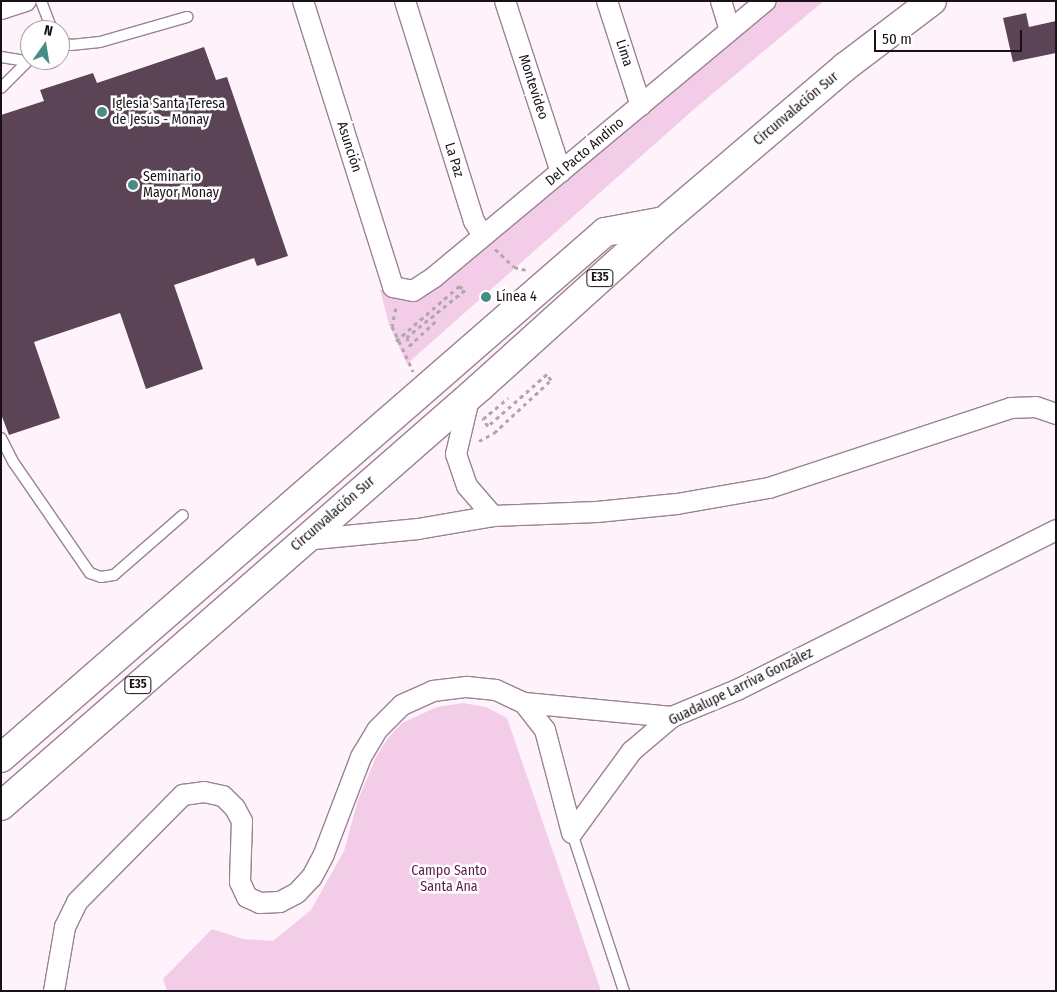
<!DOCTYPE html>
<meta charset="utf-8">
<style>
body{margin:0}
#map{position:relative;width:1057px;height:992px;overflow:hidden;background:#fff3fb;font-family:"Fira Sans Condensed",sans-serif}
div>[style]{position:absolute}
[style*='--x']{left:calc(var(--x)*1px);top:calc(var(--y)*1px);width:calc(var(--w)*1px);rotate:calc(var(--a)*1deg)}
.green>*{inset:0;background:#f3cde8}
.building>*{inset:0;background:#5b4455}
.path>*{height:3px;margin-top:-1.5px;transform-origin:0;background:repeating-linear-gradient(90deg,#b1a6ae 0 4px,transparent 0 8px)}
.roads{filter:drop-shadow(1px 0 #9b8294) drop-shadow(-1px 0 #9b8294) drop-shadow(0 1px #9b8294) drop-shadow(0 -1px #9b8294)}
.service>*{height:10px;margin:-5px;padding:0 5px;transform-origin:5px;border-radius:5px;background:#fff}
.minor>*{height:20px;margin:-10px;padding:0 10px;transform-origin:10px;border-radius:10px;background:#fff}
.trunk>*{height:28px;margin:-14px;padding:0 14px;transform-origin:14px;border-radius:14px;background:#fff}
.dots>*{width:14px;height:14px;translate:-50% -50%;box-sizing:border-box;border:2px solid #fff;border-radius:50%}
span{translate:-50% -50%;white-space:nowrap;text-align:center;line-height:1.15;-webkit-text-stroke:5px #fff;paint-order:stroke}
.shield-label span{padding:1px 4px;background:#fff;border:1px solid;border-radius:4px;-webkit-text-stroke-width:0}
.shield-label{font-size:12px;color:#1a1017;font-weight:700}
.street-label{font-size:14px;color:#1a1017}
.poi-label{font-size:14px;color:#1a1017}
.left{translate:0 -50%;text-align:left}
.park-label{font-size:14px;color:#5f1952}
.frame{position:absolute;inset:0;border:2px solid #1a1017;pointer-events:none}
.north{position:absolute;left:20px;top:20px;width:50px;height:50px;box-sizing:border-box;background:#fff;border:1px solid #a39fa2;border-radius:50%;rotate:13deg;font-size:14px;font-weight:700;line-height:20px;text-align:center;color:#1a1017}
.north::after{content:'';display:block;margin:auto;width:18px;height:22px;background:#478d86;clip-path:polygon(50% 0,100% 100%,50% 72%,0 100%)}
.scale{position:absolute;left:874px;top:30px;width:148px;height:22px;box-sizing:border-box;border:2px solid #1a1017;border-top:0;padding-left:6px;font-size:15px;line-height:18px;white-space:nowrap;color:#1a1017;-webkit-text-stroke:4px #fff;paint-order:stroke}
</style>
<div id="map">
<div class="green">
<div style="clip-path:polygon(779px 1px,824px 1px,692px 111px,407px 364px,389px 325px,380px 289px,404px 298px)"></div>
<div style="clip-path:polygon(463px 703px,486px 707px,507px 718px,601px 991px,167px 991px,163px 979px,212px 929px,243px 939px,273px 941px,311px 910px,344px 851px,358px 800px,376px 757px,388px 738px,402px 723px,437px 707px)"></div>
</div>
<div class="building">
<div style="clip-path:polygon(1026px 13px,1029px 27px,1056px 21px,1056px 53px,1013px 62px,1003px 18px)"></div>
<div style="clip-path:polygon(204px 47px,216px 80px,227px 77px,288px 256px,257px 266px,254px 258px,174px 285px,203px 369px,146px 389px,120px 313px,34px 342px,60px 418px,9px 435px,1px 414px,1px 115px,44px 101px,40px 90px,93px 73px,97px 83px)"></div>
</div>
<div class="path">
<div style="--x:495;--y:249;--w:26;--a:43"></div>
<div style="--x:514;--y:267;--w:12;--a:14"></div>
<div style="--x:396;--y:308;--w:18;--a:103"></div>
<div style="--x:392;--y:326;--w:50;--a:65"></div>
<div style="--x:396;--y:341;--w:84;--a:-41.1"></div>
<div style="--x:459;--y:286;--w:7;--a:34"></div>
<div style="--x:465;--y:290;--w:75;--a:141"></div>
<div style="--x:407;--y:337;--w:9;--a:77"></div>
<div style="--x:409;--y:346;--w:38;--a:-43"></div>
<div style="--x:479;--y:441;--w:17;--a:-28"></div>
<div style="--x:494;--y:433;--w:78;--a:-42.9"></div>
<div style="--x:551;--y:380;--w:7;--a:-124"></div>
<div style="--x:547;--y:374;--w:79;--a:138.6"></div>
<div style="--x:488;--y:426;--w:9;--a:-126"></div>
<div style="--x:483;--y:419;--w:33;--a:-40"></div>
</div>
<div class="roads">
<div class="service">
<div style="--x:41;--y:1;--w:31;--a:69"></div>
<div style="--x:60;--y:42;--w:11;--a:15"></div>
<div style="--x:71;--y:45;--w:29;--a:-6"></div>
<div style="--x:100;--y:42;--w:91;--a:-16"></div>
<div style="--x:1;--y:57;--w:26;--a:9"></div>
<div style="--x:1;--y:88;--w:41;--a:-45"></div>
<div style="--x:1;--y:438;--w:28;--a:63"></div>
<div style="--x:14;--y:463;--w:134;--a:55.4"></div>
<div style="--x:90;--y:573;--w:12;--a:20"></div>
<div style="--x:101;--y:577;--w:13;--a:-9"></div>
<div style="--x:114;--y:575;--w:91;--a:-41"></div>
<div style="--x:572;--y:833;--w:166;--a:71.8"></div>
</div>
<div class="minor">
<div style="--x:303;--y:1;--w:300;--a:72.5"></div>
<div style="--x:393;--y:287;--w:20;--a:11"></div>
<div style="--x:413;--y:291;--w:24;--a:-33"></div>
<div style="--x:433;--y:278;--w:433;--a:-39.8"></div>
<div style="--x:405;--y:1;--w:231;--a:72.6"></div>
<div style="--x:474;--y:221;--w:17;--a:59"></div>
<div style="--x:505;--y:1;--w:180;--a:71.9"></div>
<div style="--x:607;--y:1;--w:110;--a:72.1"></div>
<div style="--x:721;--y:1;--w:30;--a:73"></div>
<div style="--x:1;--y:9;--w:26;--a:-18"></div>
<div style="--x:470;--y:395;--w:61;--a:103.3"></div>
<div style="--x:456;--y:454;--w:34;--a:71"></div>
<div style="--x:467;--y:486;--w:40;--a:49"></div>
<div style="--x:304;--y:540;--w:115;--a:-5.5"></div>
<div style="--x:418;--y:529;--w:76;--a:-9.8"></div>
<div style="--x:493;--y:516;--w:104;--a:-2.2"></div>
<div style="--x:597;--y:512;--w:80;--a:-5.7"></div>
<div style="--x:677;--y:504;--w:93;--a:-9.9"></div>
<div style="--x:769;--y:488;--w:255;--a:-18.3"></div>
<div style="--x:1011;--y:408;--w:25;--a:-2"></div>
<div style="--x:1036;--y:407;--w:21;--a:19"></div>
<div style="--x:524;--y:703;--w:149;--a:5.4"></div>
<div style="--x:54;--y:991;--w:65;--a:-80.2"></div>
<div style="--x:65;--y:927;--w:28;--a:-64"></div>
<div style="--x:77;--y:902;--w:151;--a:-45.3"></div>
<div style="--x:183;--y:795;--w:21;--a:-8"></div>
<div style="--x:204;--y:792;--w:19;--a:12"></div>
<div style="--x:223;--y:796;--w:17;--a:45"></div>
<div style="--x:235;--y:808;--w:15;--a:62"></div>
<div style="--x:242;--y:821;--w:61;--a:91.9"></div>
<div style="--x:240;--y:882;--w:17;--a:65"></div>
<div style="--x:247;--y:897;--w:14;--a:25"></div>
<div style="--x:260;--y:903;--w:20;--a:-3"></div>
<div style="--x:280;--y:902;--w:19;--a:-28"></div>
<div style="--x:297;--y:893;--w:22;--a:-47"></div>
<div style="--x:312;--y:877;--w:26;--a:-62"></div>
<div style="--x:324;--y:854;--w:104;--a:-69.1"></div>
<div style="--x:361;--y:757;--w:31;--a:-59"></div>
<div style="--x:377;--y:730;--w:35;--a:-45"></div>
<div style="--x:402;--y:705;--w:34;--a:-24"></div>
<div style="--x:433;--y:691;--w:34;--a:-7"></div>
<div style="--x:467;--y:687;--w:29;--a:6"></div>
<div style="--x:496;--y:690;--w:31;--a:25"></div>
<div style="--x:524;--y:703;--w:34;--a:52"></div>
<div style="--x:545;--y:730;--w:106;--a:75.3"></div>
<div style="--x:572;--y:833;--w:102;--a:-53.8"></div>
<div style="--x:632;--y:751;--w:52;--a:-40.4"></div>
<div style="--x:672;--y:717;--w:70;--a:-22.6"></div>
<div style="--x:737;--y:690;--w:357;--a:-26.6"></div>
</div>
<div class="trunk">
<div style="--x:1;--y:758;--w:801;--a:-41.05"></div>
<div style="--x:605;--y:232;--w:60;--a:-10.6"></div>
<div style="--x:1;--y:806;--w:635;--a:-41.17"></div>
<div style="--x:479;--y:388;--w:249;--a:-42.1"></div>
<div style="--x:664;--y:221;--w:238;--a:-40.4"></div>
<div style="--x:845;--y:67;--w:109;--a:-37.2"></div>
</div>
</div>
<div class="dots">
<div style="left:102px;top:112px;background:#478d86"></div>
<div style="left:133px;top:185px;background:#478d86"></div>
<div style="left:486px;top:297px;background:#478d86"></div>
</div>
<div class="shield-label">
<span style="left:600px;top:278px">E35</span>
<span style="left:138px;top:685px">E35</span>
</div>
<div class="street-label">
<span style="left:624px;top:53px;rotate:72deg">Lima</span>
<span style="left:533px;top:87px;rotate:72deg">Montevideo</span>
<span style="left:796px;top:109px;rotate:-40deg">Circunvalación Sur</span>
<span style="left:349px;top:147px;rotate:72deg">Asunción</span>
<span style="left:585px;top:152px;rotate:-40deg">Del Pacto Andino</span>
<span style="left:454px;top:160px;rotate:73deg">La Paz</span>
<span style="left:333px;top:514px;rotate:-41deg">Circunvalación Sur</span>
<span style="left:741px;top:687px;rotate:-26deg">Guadalupe Larriva González</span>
</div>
<div class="poi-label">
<span class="left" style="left:112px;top:112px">Iglesia Santa Teresa<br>de Jesús - Monay</span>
<span class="left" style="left:143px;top:185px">Seminario<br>Mayor Monay</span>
<span class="left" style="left:496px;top:297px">Línea 4</span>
</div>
<div class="park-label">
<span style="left:449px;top:879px">Campo Santo<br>Santa Ana</span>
</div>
<div class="frame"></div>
<div class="north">N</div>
<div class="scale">50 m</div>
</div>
